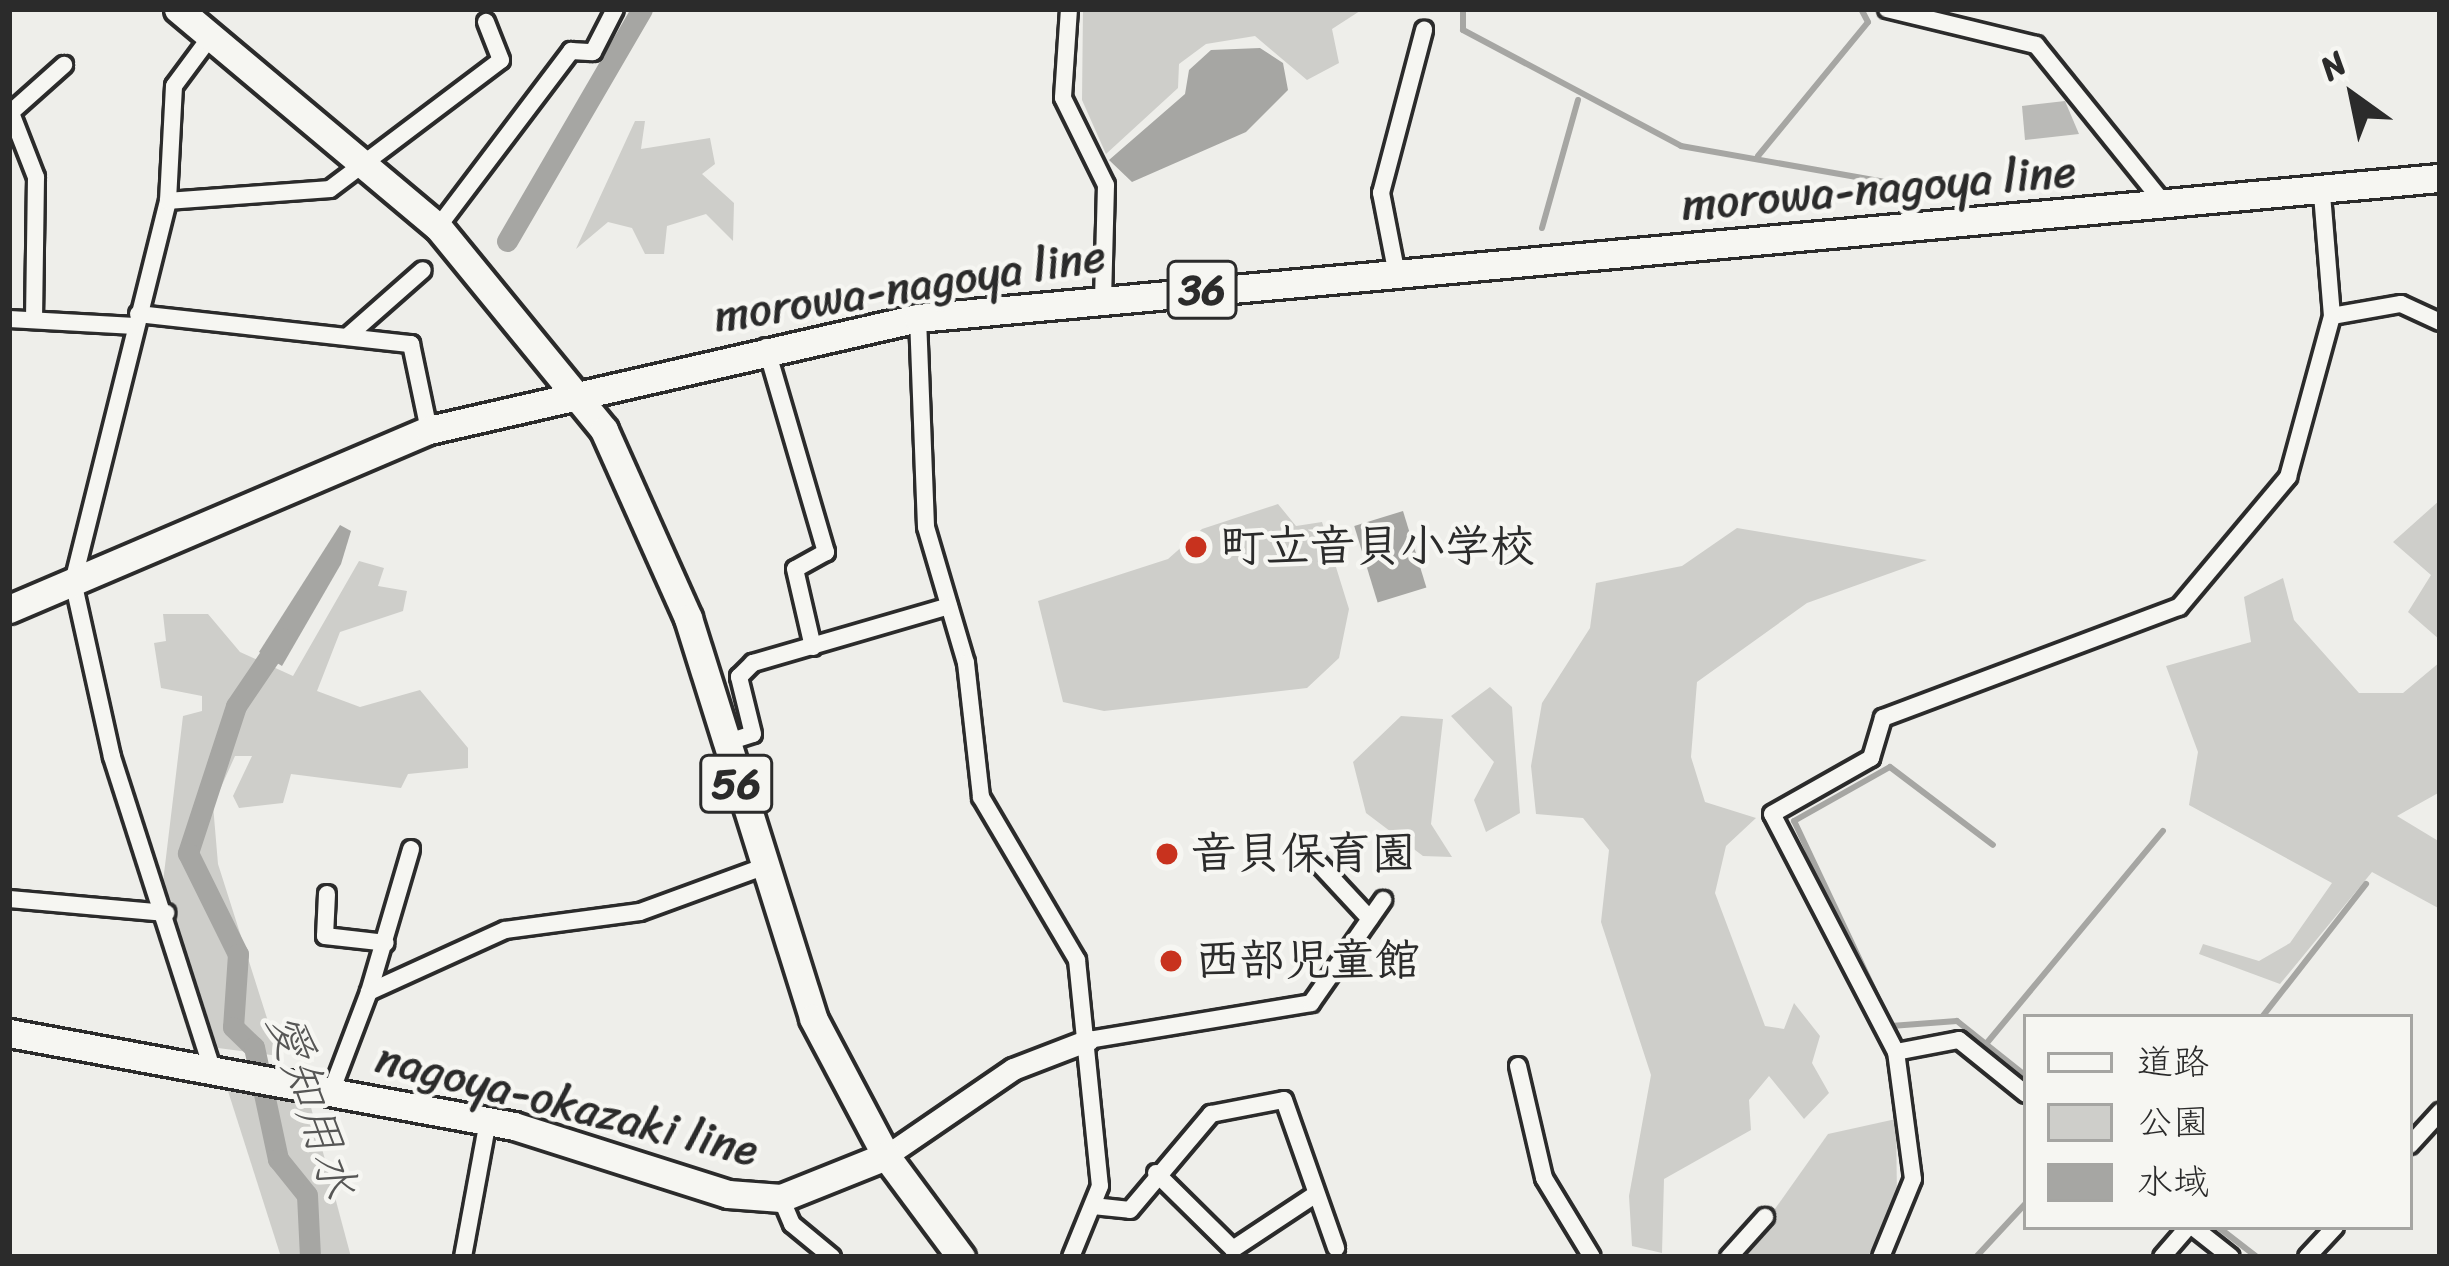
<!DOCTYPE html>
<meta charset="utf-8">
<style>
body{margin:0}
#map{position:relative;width:2449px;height:1266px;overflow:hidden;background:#eeeeea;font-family:Sriracha,"Klee One",sans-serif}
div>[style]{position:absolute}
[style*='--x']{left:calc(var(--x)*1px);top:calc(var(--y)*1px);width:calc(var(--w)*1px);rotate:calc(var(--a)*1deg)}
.green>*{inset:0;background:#cececa}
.water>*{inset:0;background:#a6a6a3;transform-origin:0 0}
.stream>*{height:6px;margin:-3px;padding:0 3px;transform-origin:3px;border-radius:3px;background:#a6a6a3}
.canal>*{height:21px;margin:-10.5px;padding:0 10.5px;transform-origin:10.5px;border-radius:10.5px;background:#a6a6a3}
.building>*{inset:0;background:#babab7}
.roads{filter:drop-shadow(3px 0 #2b2b2b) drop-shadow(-3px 0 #2b2b2b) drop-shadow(0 3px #2b2b2b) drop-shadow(0 -3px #2b2b2b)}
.minor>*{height:16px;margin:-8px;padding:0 8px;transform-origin:8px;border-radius:8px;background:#f6f6f2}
.tertiary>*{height:21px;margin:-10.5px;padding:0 10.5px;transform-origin:10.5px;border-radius:10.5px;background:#f6f6f2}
.primary>*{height:27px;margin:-13.5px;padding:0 13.5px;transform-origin:13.5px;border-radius:13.5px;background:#f6f6f2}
.dots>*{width:33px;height:33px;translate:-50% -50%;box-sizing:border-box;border:6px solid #f6f6f2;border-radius:50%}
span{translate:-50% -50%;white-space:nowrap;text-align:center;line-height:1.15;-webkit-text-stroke:9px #f6f6f2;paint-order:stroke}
.shield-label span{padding:3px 9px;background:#f6f6f2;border:3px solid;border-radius:9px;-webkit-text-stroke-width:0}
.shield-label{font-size:42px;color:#2b2b2b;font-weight:700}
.street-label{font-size:45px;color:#2b2b2b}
.poi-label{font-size:45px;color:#2b2b2b;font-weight:700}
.left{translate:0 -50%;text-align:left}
.water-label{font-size:48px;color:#565655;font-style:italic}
.frame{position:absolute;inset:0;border:12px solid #2b2b2b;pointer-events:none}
.legend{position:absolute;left:2023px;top:1014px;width:390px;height:216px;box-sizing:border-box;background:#f6f6f2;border:3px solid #a5a5a2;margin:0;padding:15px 21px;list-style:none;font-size:36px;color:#2b2b2b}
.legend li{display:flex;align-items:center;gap:24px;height:60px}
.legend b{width:60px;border:3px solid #a5a5a2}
.north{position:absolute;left:2293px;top:36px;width:120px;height:120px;-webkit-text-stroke:9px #f6f6f2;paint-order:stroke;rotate:327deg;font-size:33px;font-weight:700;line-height:48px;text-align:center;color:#2b2b2b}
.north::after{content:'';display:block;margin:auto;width:42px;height:54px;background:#2b2b2b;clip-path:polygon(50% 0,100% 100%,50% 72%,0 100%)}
</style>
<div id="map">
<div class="green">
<div style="clip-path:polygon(1083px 9px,1363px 9px,1332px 29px,1339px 63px,1307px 80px,1255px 36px,1206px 44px,1179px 64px,1178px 88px,1106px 154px,1082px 100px)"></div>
<div style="clip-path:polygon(635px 121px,645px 121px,641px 149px,710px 138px,715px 164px,702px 174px,734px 203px,733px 241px,706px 214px,667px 226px,664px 254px,645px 254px,632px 228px,608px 222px,576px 249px)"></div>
<div style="clip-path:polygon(2440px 500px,2440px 640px,2408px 612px,2431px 575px,2393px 542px)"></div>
<div style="clip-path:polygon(1278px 504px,1296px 526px,1322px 522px,1349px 609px,1339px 658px,1307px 688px,1104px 711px,1063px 702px,1038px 601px,1168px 559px,1202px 529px)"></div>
<div style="clip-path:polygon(1737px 528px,1927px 560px,1807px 603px,1697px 682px,1691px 757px,1705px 802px,1756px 818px,1726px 846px,1715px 893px,1765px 1026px,1784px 1029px,1794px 1003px,1820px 1036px,1812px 1063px,1829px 1093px,1804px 1119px,1769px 1076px,1749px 1100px,1751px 1130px,1664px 1179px,1662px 1253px,1632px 1246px,1629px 1196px,1651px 1075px,1601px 922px,1609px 850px,1583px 818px,1536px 814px,1531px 766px,1542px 703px,1590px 628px,1596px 583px,1682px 566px)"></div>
<div style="clip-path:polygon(359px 561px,384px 568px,378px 586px,407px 591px,403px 611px,340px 632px,317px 691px,360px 707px,420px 690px,468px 748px,468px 768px,408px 774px,401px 788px,291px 774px,283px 803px,239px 808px,233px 796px,252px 756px,235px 756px,213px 805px,218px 864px,279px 1056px,218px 1048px,163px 882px,183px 716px,202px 711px,202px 696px,161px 688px,154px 643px,166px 641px,163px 614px,208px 614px,240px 652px,293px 676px)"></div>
<div style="clip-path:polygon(2283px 578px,2294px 620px,2359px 693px,2403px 693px,2440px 662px,2440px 792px,2397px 816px,2440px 842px,2440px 909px,2372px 872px,2280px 984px,2199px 954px,2203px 944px,2259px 961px,2290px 943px,2332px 883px,2189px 805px,2198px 752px,2166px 666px,2251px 642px,2244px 597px)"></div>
<div style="clip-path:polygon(1490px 687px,1512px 707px,1520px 813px,1486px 832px,1474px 800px,1494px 762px,1451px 716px)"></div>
<div style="clip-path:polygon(1401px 716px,1443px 719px,1431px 824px,1452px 857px,1423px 856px,1366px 813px,1353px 762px)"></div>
<div style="clip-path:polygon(227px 1088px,309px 1100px,351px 1257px,281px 1257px)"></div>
<div style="clip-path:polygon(1896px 1119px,1897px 1199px,1868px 1257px,1741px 1257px,1828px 1134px)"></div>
</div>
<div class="water">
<div style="clip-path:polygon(1260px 48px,1283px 63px,1288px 90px,1246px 132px,1132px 182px,1109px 160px,1185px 94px,1189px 70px,1211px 50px)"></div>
<div style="left:1403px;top:511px;width:80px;height:51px;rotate:73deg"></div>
<div style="clip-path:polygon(340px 525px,351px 531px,341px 564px,282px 666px,259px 652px)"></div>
</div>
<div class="stream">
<div style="--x:1463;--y:9;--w:21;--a:90"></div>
<div style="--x:1463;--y:30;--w:247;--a:28"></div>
<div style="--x:1681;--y:146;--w:259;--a:10"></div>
<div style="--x:1758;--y:156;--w:173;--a:-50.6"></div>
<div style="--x:1868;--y:22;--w:15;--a:-118"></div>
<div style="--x:1542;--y:228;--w:133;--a:-74.3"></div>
<div style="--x:1883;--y:1009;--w:208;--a:-115.3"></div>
<div style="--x:1794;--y:821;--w:110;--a:-29.4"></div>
<div style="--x:1890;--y:767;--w:129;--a:37.1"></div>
<div style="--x:2262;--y:1017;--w:169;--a:-52"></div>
<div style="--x:1891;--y:1026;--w:66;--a:-4.3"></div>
<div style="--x:1957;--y:1021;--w:88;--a:38.6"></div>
<div style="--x:1986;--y:1044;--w:277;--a:-50.3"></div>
<div style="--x:2218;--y:1227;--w:49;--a:37.6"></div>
<div style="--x:1976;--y:1257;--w:74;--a:-47.2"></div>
</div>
<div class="canal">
<div style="--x:507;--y:241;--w:268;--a:-59.8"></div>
<div style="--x:282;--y:638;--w:82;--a:124.1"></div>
<div style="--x:236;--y:706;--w:155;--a:108.1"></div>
<div style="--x:188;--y:853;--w:113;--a:63.7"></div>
<div style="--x:238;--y:954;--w:73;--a:93.9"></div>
<div style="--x:233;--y:1027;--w:29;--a:44"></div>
<div style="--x:254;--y:1047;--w:115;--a:77.9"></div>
<div style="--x:278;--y:1159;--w:46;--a:51.1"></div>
<div style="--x:307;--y:1195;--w:62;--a:87.2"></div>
</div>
<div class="building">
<div style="clip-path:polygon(2065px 101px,2079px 134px,2025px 140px,2022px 106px)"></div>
</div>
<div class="roads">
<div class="minor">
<div style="--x:1069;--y:9;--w:89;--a:93.9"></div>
<div style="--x:1063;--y:98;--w:97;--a:63.7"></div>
<div style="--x:1106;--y:185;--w:111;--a:91.5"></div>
<div style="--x:1887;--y:9;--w:153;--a:13.6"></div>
<div style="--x:2036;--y:45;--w:206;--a:51.1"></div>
<div style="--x:211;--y:36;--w:62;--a:126.5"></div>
<div style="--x:174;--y:86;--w:115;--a:93"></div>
<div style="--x:168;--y:201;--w:392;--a:104"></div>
<div style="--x:73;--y:581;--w:180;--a:77.5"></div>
<div style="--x:112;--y:757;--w:330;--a:72.2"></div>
<div style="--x:11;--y:113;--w:69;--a:68.7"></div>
<div style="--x:36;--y:177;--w:137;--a:90.8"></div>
<div style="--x:9;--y:114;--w:74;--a:-41.7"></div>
<div style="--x:168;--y:201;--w:162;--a:-4.2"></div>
<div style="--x:330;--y:189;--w:214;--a:-37"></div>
<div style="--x:501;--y:60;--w:41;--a:-111.5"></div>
<div style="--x:438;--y:227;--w:221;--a:-52.9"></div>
<div style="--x:571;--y:51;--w:22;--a:3"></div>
<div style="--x:593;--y:52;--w:48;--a:-62.9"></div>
<div style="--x:1397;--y:275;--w:84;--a:-101"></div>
<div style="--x:1381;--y:193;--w:169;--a:-75.2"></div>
<div style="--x:138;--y:314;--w:275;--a:6.3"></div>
<div style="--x:411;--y:344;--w:88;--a:78.2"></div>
<div style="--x:2332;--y:316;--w:70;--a:-9.9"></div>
<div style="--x:2401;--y:304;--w:43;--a:24.8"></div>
<div style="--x:918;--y:318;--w:209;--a:87.8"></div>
<div style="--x:926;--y:527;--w:142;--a:73.6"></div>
<div style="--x:966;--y:663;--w:135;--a:83.6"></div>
<div style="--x:981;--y:797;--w:189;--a:59.5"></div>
<div style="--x:1077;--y:960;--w:227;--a:84.2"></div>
<div style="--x:1100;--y:1186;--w:77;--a:112.2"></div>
<div style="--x:9;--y:319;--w:126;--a:3.2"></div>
<div style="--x:349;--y:335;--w:98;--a:-41.3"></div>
<div style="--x:766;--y:347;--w:214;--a:73.7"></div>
<div style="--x:826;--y:552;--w:35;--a:151"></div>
<div style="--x:795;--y:569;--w:80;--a:77"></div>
<div style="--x:725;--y:743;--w:29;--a:-18"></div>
<div style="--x:753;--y:734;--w:59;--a:-103.8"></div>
<div style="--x:739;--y:677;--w:20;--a:-45"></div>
<div style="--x:753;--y:663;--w:204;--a:-16.2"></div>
<div style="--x:1318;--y:863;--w:76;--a:47.1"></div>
<div style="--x:327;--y:894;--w:42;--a:92.7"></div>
<div style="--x:325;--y:936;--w:61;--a:6.5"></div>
<div style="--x:9;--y:899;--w:158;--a:5.1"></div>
<div style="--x:369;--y:992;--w:149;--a:-73.6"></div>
<div style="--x:1088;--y:1040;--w:226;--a:-9.4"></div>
<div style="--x:1311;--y:1003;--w:126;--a:-55"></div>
<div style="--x:1896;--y:1052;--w:64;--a:-10.8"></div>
<div style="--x:1959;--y:1040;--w:86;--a:38.9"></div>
<div style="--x:1518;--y:1066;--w:115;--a:76.9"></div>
<div style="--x:1544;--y:1178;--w:92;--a:58.7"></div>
<div style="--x:331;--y:1092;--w:107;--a:-69.2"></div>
<div style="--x:369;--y:992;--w:149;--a:-24.5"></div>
<div style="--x:505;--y:930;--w:136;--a:-7.6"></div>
<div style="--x:640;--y:912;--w:128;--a:-20.1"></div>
<div style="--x:2410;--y:1145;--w:45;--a:-47.7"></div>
<div style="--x:1156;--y:1173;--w:108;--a:44.6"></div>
<div style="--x:1233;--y:1249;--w:96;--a:-33.5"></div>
<div style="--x:781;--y:1198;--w:28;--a:67"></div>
<div style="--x:792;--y:1224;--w:52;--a:39.5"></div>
<div style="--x:1093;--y:1206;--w:37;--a:6"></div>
<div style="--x:1130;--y:1210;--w:126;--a:-49.8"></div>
<div style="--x:1211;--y:1114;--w:74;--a:-10.9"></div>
<div style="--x:1284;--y:1100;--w:157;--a:70.6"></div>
<div style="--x:2193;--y:1227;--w:48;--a:38.3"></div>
<div style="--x:463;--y:1257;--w:138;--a:-79.6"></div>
<div style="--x:1729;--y:1257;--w:54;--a:-48"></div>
<div style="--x:1881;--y:1257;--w:84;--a:-67.7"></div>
<div style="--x:1913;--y:1179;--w:128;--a:-97.6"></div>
<div style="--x:1896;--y:1052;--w:268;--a:-117.5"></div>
<div style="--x:1772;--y:814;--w:114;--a:-29.5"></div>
<div style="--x:1871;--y:758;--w:42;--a:-73.3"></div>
<div style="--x:1883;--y:718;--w:316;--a:-20.6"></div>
<div style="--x:2179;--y:607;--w:170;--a:-50"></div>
<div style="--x:2288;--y:477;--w:167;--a:-74.7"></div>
<div style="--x:2332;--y:316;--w:121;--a:-94.7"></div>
<div style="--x:2162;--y:1257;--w:40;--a:-49"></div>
<div style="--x:2307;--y:1257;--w:41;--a:-47"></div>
</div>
<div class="tertiary">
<div style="--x:886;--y:1156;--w:154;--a:-34.4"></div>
<div style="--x:1013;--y:1069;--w:80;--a:-21.1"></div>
</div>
<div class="primary">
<div style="--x:178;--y:9;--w:339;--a:40"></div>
<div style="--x:438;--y:227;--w:262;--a:50.7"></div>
<div style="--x:604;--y:430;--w:206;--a:65.9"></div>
<div style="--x:688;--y:618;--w:419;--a:72.6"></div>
<div style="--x:813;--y:1018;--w:156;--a:62.1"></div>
<div style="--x:886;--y:1156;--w:126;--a:53.4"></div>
<div style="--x:9;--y:609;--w:457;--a:-23.1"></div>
<div style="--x:429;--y:430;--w:502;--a:-12.9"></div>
<div style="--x:918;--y:318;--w:1528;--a:-5.26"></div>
<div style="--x:9;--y:1033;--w:513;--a:10.43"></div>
<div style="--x:514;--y:1126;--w:225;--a:17.6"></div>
<div style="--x:728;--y:1194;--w:53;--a:4.3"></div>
<div style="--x:781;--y:1198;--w:113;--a:-21.8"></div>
</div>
</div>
<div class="dots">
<div style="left:1196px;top:547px;background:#c8321e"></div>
<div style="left:1167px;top:854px;background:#c8321e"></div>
<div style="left:1171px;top:961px;background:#c8321e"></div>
</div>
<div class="shield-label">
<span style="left:1202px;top:290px">36</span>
<span style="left:736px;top:784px">56</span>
</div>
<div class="street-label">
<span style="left:1879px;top:189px;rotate:-5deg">morowa-nagoya line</span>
<span style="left:910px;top:287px;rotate:-9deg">morowa-nagoya line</span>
<span style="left:567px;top:1105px;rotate:14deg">nagoya-okazaki line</span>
</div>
<div class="poi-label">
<span class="left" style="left:1220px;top:547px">町立音貝小学校</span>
<span class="left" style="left:1191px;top:854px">音貝保育園</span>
<span class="left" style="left:1195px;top:961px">西部児童館</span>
</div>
<div class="water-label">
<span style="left:313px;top:1105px;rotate:72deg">愛知用水</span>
</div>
<div class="frame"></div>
<ul class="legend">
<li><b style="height:15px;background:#f6f6f2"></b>道路</li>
<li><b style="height:33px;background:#cececa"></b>公園</li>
<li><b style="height:33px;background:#a6a6a3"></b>水域</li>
</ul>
<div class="north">N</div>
</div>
